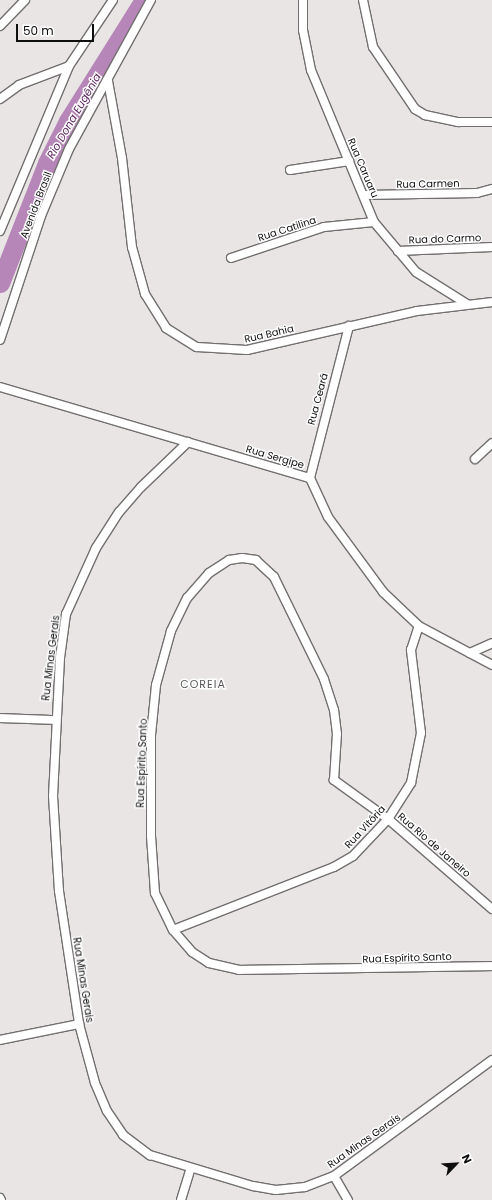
<!DOCTYPE html>
<meta charset="utf-8">
<style>
body{margin:0}
#map{position:relative;width:492px;height:1200px;overflow:hidden;background:#e9e5e5;font-family:Poppins,sans-serif}
div>[style]{position:absolute}
[style*='--x']{left:calc(var(--x)*1px);top:calc(var(--y)*1px);width:calc(var(--w)*1px);rotate:calc(var(--a)*1deg)}
.river>*{height:19px;margin:-9.5px;padding:0 9.5px;transform-origin:9.5px;border-radius:9.5px;background:#b586b7}
.roads{filter:drop-shadow(1px 0 #736f6f) drop-shadow(-1px 0 #736f6f) drop-shadow(0 1px #736f6f) drop-shadow(0 -1px #736f6f)}
.minor>*{height:8px;margin:-4px;padding:0 4px;transform-origin:4px;border-radius:4px;background:#fff}
span{translate:-50% -50%;white-space:nowrap;text-align:center;line-height:1.15;-webkit-text-stroke:3px #fff;paint-order:stroke}
.street-label{font-size:10px;color:#0f0e0e}
.water-label{font-size:11px;color:#5e2462;font-style:italic}
.neighbourhood-label{font-size:11px;color:#5a5757;letter-spacing:1px}
.north{position:absolute;left:436px;top:1144px;width:40px;height:40px;-webkit-text-stroke:3px #fff;paint-order:stroke;rotate:65deg;font-size:11px;font-weight:700;line-height:16px;text-align:center;color:#0f0e0e}
.north::after{content:'';display:block;margin:auto;width:14px;height:18px;background:#0f0e0e;clip-path:polygon(50% 0,100% 100%,50% 72%,0 100%)}
.scale{position:absolute;left:16px;top:24px;width:78px;height:18px;box-sizing:border-box;border:2px solid #0f0e0e;border-top:0;padding-left:5px;font-size:12px;line-height:14px;white-space:nowrap;color:#0f0e0e;-webkit-text-stroke:3px #fff;paint-order:stroke}
</style>
<div id="map">
<div class="river">
<div style="--x:0;--y:283;--w:129;--a:-68.6"></div>
<div style="--x:47;--y:163;--w:47;--a:-63.4"></div>
<div style="--x:68;--y:121;--w:143;--a:-57.9"></div>
</div>
<div class="roads">
<div class="minor">
<div style="--x:303;--y:0;--w:30;--a:90"></div>
<div style="--x:303;--y:30;--w:41;--a:78.7"></div>
<div style="--x:311;--y:70;--w:165;--a:67.5"></div>
<div style="--x:374;--y:222;--w:65;--a:50"></div>
<div style="--x:416;--y:272;--w:60;--a:32.1"></div>
<div style="--x:363;--y:0;--w:48;--a:78"></div>
<div style="--x:373;--y:47;--w:75;--a:55.9"></div>
<div style="--x:415;--y:109;--w:12;--a:31"></div>
<div style="--x:425;--y:115;--w:34;--a:12"></div>
<div style="--x:458;--y:122;--w:34;--a:0"></div>
<div style="--x:0;--y:26;--w:36;--a:-46"></div>
<div style="--x:108;--y:81;--w:78;--a:79.7"></div>
<div style="--x:122;--y:158;--w:90;--a:83.6"></div>
<div style="--x:132;--y:247;--w:49;--a:74.5"></div>
<div style="--x:145;--y:294;--w:40;--a:58"></div>
<div style="--x:166;--y:328;--w:36;--a:32"></div>
<div style="--x:197;--y:347;--w:50;--a:3.4"></div>
<div style="--x:247;--y:350;--w:174;--a:-12.9"></div>
<div style="--x:417;--y:311;--w:76;--a:-6.8"></div>
<div style="--x:0;--y:99;--w:24;--a:-36"></div>
<div style="--x:19;--y:85;--w:53;--a:-20.8"></div>
<div style="--x:69;--y:66;--w:79;--a:-56.3"></div>
<div style="--x:290;--y:170;--w:60;--a:-8.7"></div>
<div style="--x:364;--y:195;--w:113;--a:-1"></div>
<div style="--x:477;--y:193;--w:16;--a:-15"></div>
<div style="--x:0;--y:231;--w:179;--a:-67.3"></div>
<div style="--x:398;--y:251;--w:94;--a:-2.4"></div>
<div style="--x:231;--y:258;--w:98;--a:-18.4"></div>
<div style="--x:324;--y:227;--w:50;--a:-5.7"></div>
<div style="--x:0;--y:340;--w:131;--a:-71.7"></div>
<div style="--x:41;--y:216;--w:73;--a:-67.3"></div>
<div style="--x:69;--y:149;--w:170;--a:-61.2"></div>
<div style="--x:0;--y:387;--w:323;--a:16.4"></div>
<div style="--x:188;--y:442;--w:65;--a:136.2"></div>
<div style="--x:141;--y:487;--w:33;--a:131"></div>
<div style="--x:119;--y:512;--w:43;--a:122.6"></div>
<div style="--x:96;--y:548;--w:72;--a:114.4"></div>
<div style="--x:66;--y:614;--w:44;--a:97.8"></div>
<div style="--x:60;--y:658;--w:138;--a:92.9"></div>
<div style="--x:53;--y:796;--w:95;--a:86.4"></div>
<div style="--x:59;--y:891;--w:134;--a:81.4"></div>
<div style="--x:79;--y:1024;--w:61;--a:74.8"></div>
<div style="--x:95;--y:1083;--w:30;--a:67"></div>
<div style="--x:107;--y:1111;--w:29;--a:56"></div>
<div style="--x:123;--y:1135;--w:34;--a:37"></div>
<div style="--x:150;--y:1155;--w:108;--a:16.8"></div>
<div style="--x:253;--y:1186;--w:23;--a:10"></div>
<div style="--x:276;--y:1190;--w:29;--a:-6"></div>
<div style="--x:305;--y:1187;--w:31;--a:-21"></div>
<div style="--x:334;--y:1176;--w:196;--a:-36.3"></div>
<div style="--x:475;--y:459;--w:23;--a:-43"></div>
<div style="--x:310;--y:478;--w:43;--a:65.2"></div>
<div style="--x:328;--y:517;--w:93;--a:53.7"></div>
<div style="--x:383;--y:592;--w:50;--a:43.4"></div>
<div style="--x:419;--y:626;--w:83;--a:28.1"></div>
<div style="--x:310;--y:478;--w:157;--a:-75.6"></div>
<div style="--x:470;--y:653;--w:24;--a:-24"></div>
<div style="--x:0;--y:718;--w:54;--a:2.1"></div>
<div style="--x:492;--y:909;--w:138;--a:-139.1"></div>
<div style="--x:388;--y:819;--w:67;--a:-144.2"></div>
<div style="--x:334;--y:780;--w:46;--a:-86.3"></div>
<div style="--x:337;--y:734;--w:24;--a:-97"></div>
<div style="--x:334;--y:710;--w:33;--a:-108"></div>
<div style="--x:324;--y:679;--w:114;--a:-116.1"></div>
<div style="--x:274;--y:577;--w:25;--a:-137"></div>
<div style="--x:256;--y:560;--w:14;--a:-172"></div>
<div style="--x:242;--y:558;--w:13;--a:171"></div>
<div style="--x:229;--y:560;--w:24;--a:147"></div>
<div style="--x:209;--y:573;--w:33;--a:131"></div>
<div style="--x:187;--y:598;--w:37;--a:116"></div>
<div style="--x:171;--y:631;--w:56;--a:105.5"></div>
<div style="--x:156;--y:685;--w:50;--a:95.7"></div>
<div style="--x:151;--y:735;--w:101;--a:90"></div>
<div style="--x:151;--y:836;--w:57;--a:86"></div>
<div style="--x:155;--y:893;--w:41;--a:64.1"></div>
<div style="--x:173;--y:930;--w:29;--a:49"></div>
<div style="--x:192;--y:952;--w:20;--a:33"></div>
<div style="--x:209;--y:963;--w:31;--a:13"></div>
<div style="--x:239;--y:970;--w:253;--a:-0.9"></div>
<div style="--x:173;--y:930;--w:173;--a:-21.4"></div>
<div style="--x:334;--y:867;--w:22;--a:-30"></div>
<div style="--x:353;--y:856;--w:51;--a:-46.6"></div>
<div style="--x:388;--y:819;--w:43;--a:-57.4"></div>
<div style="--x:411;--y:783;--w:51;--a:-78.7"></div>
<div style="--x:421;--y:733;--w:84;--a:-96.9"></div>
<div style="--x:411;--y:650;--w:25;--a:-72"></div>
<div style="--x:0;--y:1040;--w:81;--a:-11.4"></div>
<div style="--x:334;--y:1176;--w:28;--a:60"></div>
<div style="--x:0;--y:1198;--w:2;--a:63"></div>
<div style="--x:181;--y:1200;--w:31;--a:-73"></div>
</div>
</div>
<div class="street-label">
<span style="left:363px;top:168px;rotate:67deg">Rua Caruaru</span>
<span style="left:428px;top:184px;rotate:-1deg">Rua Carmen</span>
<span style="left:36px;top:205px;rotate:-69deg">Avenida Brasil</span>
<span style="left:287px;top:229px;rotate:-18deg">Rua Catilina</span>
<span style="left:445px;top:239px;rotate:-2deg">Rua do Carmo</span>
<span style="left:269px;top:334px;rotate:-13deg">Rua Bahia</span>
<span style="left:318px;top:399px;rotate:-75deg">Rua Ceará</span>
<span style="left:275px;top:457px;rotate:16deg">Rua Sergipe</span>
<span style="left:51px;top:658px;rotate:-83deg">Rua Minas Gerais</span>
<span style="left:142px;top:763px;rotate:-88deg">Rua Espírito Santo</span>
<span style="left:365px;top:827px;rotate:-47deg">Rua Vitória</span>
<span style="left:434px;top:845px;rotate:41deg">Rua Rio de Janeiro</span>
<span style="left:407px;top:958px;rotate:-2deg">Rua Espírito Santo</span>
<span style="left:83px;top:980px;rotate:81deg">Rua Minas Gerais</span>
<span style="left:364px;top:1141px;rotate:-35deg">Rua Minas Gerais</span>
</div>
<div class="water-label">
<span style="left:74px;top:116px;rotate:-60deg">Rio Dona Eugênia</span>
</div>
<div class="neighbourhood-label">
<span style="left:203px;top:684px">COREIA</span>
</div>
<div class="north">N</div>
<div class="scale">50 m</div>
</div>
